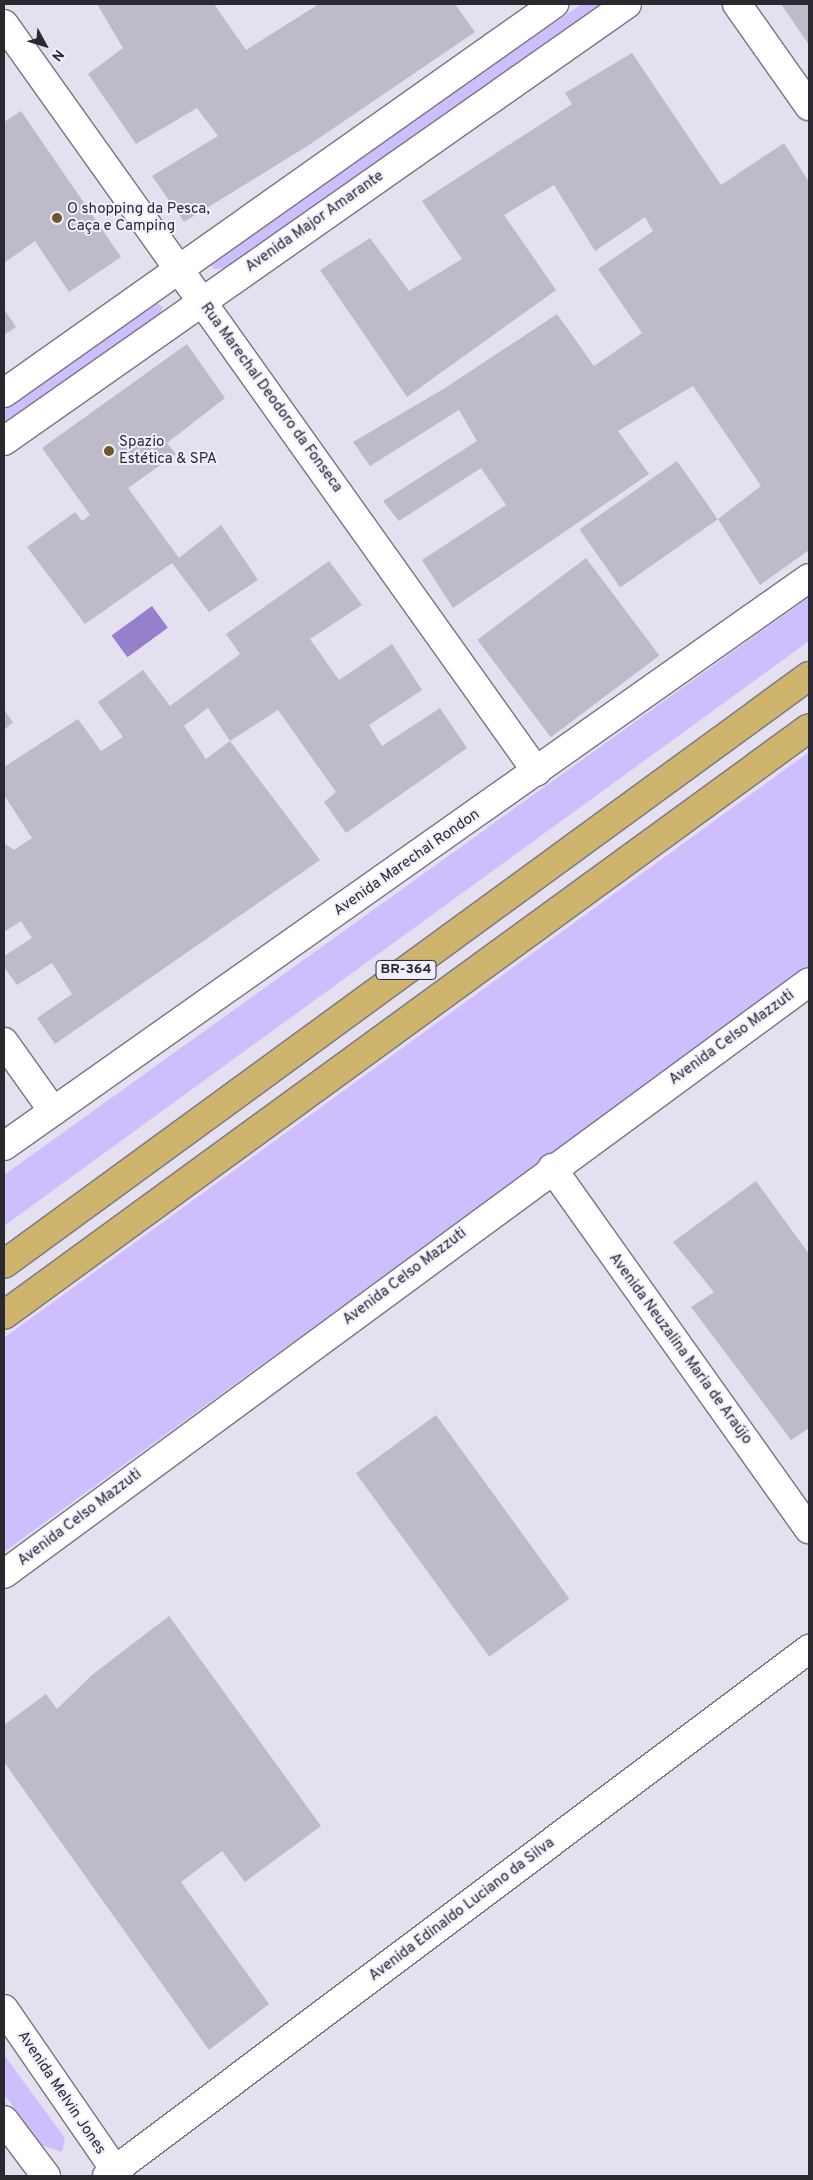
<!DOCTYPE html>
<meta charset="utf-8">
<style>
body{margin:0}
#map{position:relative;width:813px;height:2180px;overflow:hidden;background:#e4e0f0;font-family:Overpass,sans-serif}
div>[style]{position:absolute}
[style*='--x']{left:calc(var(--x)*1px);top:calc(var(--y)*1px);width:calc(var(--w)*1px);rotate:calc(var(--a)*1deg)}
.green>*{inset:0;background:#cebefe}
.water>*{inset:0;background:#9680cb;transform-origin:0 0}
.building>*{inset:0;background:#bebaca;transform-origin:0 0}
.roads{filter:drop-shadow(1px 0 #787583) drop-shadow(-1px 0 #787583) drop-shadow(0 1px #787583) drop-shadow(0 -1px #787583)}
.minor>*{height:28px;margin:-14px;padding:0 14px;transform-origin:14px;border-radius:14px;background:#fff}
.tertiary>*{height:28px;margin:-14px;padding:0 14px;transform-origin:14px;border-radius:14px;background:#fff}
.secondary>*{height:28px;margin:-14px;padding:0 14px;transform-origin:14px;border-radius:14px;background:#fff}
.trunk>*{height:28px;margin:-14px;padding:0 14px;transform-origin:14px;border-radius:14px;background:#ceb46c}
.dots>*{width:14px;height:14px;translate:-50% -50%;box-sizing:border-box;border:2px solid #f1eefd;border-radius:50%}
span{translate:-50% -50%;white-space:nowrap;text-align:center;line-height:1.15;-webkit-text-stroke:4px #f1eefd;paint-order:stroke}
.shield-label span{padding:1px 4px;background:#f1eefd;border:1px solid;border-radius:4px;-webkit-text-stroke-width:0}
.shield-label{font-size:14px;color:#2a292f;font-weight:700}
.poi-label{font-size:15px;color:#2a292f}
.left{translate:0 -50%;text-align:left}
.street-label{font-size:15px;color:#2a292f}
.frame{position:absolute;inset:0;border:5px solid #2a292f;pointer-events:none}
.north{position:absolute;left:20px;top:20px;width:50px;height:50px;-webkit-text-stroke:4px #f1eefd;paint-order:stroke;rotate:129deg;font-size:14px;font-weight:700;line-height:20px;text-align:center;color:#2a292f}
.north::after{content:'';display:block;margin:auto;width:18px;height:22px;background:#2a292f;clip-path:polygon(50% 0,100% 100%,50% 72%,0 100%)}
</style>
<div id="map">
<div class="green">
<div style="clip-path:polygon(582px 4px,610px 4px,229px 268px,214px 269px,211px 264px,215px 257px)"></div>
<div style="clip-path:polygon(156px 303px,163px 307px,159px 317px,4px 424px,4px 407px)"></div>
<div style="clip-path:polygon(809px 597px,809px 641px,4px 1226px,4px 1175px)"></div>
<div style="clip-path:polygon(809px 752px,809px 967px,4px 1552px,4px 1338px)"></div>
<div style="clip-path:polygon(4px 2055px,65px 2138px,62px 2152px,41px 2145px,4px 2094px)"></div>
</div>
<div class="water">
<div style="left:152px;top:606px;width:27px;height:50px;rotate:54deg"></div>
</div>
<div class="building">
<div style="clip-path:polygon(97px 4px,214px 4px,246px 50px,319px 4px,455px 4px,475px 32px,309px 145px,184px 222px,152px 176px,218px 136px,197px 108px,136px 144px,88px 74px,123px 48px)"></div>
<div style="clip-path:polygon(781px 4px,809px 4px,809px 45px)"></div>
<div style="clip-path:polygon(632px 53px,721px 185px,784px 143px,809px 182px,809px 550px,760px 585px,718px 519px,761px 486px,693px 386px,618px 431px,649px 474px,453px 608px,422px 560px,506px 505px,481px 468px,399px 521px,383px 501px,477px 441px,459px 410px,370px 466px,353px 442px,445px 388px,557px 314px,594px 366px,642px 333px,598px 269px,653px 231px,645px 217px,595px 251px,554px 185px,504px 215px,556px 290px,407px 397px,320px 270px,370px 238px,409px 291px,462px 259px,422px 201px,572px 104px,565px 93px)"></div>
<div style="clip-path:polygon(21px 111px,121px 257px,69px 292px,35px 241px,4px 263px,4px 122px)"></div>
<div style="clip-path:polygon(4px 309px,16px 327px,4px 335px)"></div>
<div style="clip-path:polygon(187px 344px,225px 398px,167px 443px,176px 454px,128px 488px,179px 558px,221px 525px,258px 580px,209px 612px,172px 563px,85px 624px,27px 547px,75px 512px,82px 521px,90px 515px,42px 448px)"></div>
<div style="left:677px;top:461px;width:71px;height:119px;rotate:55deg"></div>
<div style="left:586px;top:558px;width:122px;height:136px;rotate:53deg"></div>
<div style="clip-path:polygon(329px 561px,362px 605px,310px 639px,339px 680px,392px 644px,422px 690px,369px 725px,382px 746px,440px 708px,467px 748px,346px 833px,324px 802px,336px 792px,278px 710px,230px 741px,208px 708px,184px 726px,206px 759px,230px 741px,320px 860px,55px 1044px,37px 1018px,72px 994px,52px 963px,17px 985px,4px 967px,4px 956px,32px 938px,21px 921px,4px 932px,4px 843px,14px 850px,32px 838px,4px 795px,4px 767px,78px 719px,101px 751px,123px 737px,98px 702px,143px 670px,170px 706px,240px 654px,226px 634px)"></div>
<div style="clip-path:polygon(4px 710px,13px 722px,4px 730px)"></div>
<div style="clip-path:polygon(756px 1181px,809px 1254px,809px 1428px,791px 1440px,691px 1307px,714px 1292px,673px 1242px)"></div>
<div style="left:436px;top:1415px;width:227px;height:99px;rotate:54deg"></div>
<div style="clip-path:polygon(169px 1616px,321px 1826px,245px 1882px,222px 1851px,181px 1882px,269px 2004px,209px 2050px,4px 1762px,4px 1725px,46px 1694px,57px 1709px,92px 1675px)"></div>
</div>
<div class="roads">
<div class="minor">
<div style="--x:737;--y:4;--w:125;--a:54.8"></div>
<div style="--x:4;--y:24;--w:918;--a:54.53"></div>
<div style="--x:4;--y:1042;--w:85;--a:54.6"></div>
<div style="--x:552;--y:1168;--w:443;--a:54.6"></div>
<div style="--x:107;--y:2176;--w:878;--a:-36.9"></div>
</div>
<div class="tertiary">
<div style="--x:4;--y:393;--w:674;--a:-35.27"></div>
<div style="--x:4;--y:441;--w:761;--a:-35.05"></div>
<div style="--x:4;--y:2009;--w:203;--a:55.4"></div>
<div style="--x:4;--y:2120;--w:70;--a:53.1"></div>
</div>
<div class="secondary">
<div style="--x:4;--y:1146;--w:985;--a:-35.21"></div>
<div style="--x:4;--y:1574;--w:999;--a:-36.33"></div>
</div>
<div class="trunk">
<div style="--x:4;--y:1264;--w:997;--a:-36.15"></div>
<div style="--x:4;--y:1315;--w:996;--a:-36.1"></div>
</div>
</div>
<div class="dots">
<div style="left:57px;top:218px;background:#6b5927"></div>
<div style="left:109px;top:451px;background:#6b5927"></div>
</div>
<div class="shield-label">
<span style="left:406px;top:970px">BR-364</span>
</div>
<div class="poi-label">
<span class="left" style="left:67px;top:218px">O shopping da Pesca,<br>Caça e Camping</span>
<span class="left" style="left:119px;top:451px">Spazio<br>Estética &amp; SPA</span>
</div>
<div class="street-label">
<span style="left:315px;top:222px;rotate:-35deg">Avenida Major Amarante</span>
<span style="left:271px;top:398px;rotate:54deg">Rua Marechal Deodoro da Fonseca</span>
<span style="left:407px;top:863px;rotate:-35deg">Avenida Marechal Rondon</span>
<span style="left:732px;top:1038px;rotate:-36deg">Avenida Celso Mazzuti</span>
<span style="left:405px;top:1277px;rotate:-37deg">Avenida Celso Mazzuti</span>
<span style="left:680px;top:1349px;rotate:54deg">Avenida Neuzalina Maria de Araújo</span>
<span style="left:80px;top:1518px;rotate:-37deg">Avenida Celso Mazzuti</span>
<span style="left:462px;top:1910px;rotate:-37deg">Avenida Edinaldo Luciano da Silva</span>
<span style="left:61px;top:2093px;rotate:56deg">Avenida Melvin Jones</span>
</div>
<div class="frame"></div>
<div class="north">N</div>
</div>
